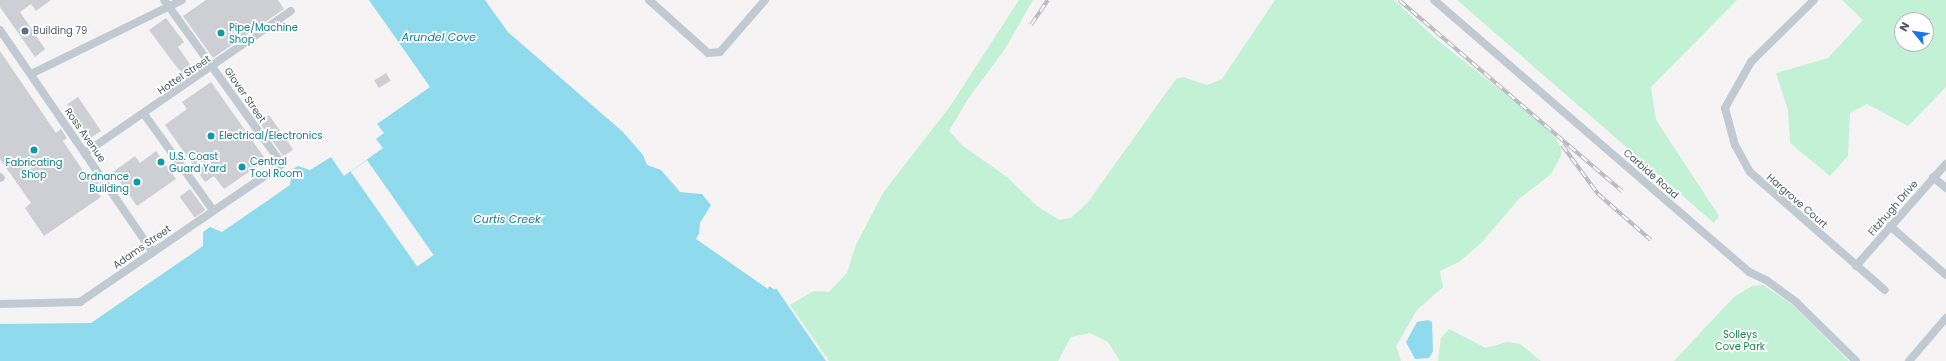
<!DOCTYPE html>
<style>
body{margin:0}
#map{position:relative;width:1946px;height:361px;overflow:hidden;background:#f5f3f3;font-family:Poppins,sans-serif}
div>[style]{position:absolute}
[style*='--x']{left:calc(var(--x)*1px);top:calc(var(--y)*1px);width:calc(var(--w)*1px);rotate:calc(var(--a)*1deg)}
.green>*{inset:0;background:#c3f1d5}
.water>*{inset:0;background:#90daee}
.pier>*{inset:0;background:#f5f3f3;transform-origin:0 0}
.building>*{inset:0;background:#cdcfd5;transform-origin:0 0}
.minor>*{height:8px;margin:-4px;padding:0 4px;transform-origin:4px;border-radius:4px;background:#c1cad2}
.rail>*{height:4px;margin-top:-2px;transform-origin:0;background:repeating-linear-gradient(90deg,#fff 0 8px,#b5b8bd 0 16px);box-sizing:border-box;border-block:1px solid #b5b8bd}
.dots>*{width:11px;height:11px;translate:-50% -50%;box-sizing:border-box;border:2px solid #fff;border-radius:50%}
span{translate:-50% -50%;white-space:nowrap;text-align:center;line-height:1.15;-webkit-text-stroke:3.5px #fff;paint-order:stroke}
.culture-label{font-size:10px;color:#0d838f}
.left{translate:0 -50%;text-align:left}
.right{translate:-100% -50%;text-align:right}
.service-label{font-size:10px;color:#4e5e75}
.street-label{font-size:10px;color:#4a5661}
.park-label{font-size:10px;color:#17864f}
.water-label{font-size:11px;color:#0c7c9b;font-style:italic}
.north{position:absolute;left:1894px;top:12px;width:40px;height:40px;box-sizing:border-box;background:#fff;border:1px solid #b7bbc0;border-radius:50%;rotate:299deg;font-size:11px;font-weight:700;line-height:16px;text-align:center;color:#4a5661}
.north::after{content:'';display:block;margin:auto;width:14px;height:18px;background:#1a73e8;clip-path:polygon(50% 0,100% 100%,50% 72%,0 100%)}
</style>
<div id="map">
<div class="green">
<div style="clip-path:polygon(1019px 0,1033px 0,1005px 49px,968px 99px,949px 131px,963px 146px,1007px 177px,1037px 206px,1059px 220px,1071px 218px,1088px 202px,1176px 79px,1183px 77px,1207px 85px,1222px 79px,1275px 0,1394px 0,1435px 38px,1540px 122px,1555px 137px,1561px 148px,1561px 156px,1551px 174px,1519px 199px,1481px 243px,1459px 262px,1440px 271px,1443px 287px,1417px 310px,1396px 346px,1401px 361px,1120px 361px,1108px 342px,1090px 333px,1071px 337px,1058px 361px,829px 361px,790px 305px,813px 291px,829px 292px,847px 273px,856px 245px,883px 193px,951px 105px)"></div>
<div style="clip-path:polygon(1457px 0,1737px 0,1651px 87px,1656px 120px,1719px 216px,1714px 223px)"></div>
<div style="clip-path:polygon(evenodd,1842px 0,1946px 0,1946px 87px,1908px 126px,1867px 104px,1850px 113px,1848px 156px,1830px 176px,1790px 143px,1788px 110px,1776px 73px,1828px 58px,1863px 20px,1842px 0,1902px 20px,1926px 20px,1926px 44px,1902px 44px,1902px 20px)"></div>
<div style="clip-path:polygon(1763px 285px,1793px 305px,1849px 361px,1674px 361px,1734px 297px,1752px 286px)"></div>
<div style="clip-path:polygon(1449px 329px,1486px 348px,1507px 342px,1520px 344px,1541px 361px,1438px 361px,1441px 338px)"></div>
</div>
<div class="water">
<div style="clip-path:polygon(369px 0,485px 0,508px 32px,623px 132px,643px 155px,647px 165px,661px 170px,680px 192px,702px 194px,711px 205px,700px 223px,699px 234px,776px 288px,826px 361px,0 361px,0 324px,91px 323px,203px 246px,203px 232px,210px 227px,222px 232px,290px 185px,292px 170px,298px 166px,310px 170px,331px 157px,344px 176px,383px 148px,376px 139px,384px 133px,377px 124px,430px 87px)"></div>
<div style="clip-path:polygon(1428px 320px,1432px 322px,1433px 351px,1429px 358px,1415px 359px,1406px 342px,1417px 322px)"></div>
</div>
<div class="pier">
<div style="left:367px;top:160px;width:116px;height:20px;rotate:55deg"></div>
<div style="clip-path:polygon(700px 232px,777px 286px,775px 290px,769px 286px,768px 289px,696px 239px)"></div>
</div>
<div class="building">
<div style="clip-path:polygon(0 0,51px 0,36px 11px,31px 4px,20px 12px,45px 49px,35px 57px,0 7px)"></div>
<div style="clip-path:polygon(206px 0,278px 0,284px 9px,213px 58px,183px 16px)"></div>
<div style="clip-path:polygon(166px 18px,184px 42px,178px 47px,191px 66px,182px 74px,149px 30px)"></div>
<div style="clip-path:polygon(0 51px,56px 133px,61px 129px,67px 138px,63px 141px,90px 181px,95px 178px,102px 188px,97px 192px,101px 197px,44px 236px,25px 208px,31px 203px,0 159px)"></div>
<div style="left:386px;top:73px;width:9px;height:14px;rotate:58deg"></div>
<div style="clip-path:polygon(211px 82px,266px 160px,224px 189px,214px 176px,205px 182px,165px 125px,187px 109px,182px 102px)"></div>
<div style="left:78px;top:97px;width:41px;height:13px;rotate:56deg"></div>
<div style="left:269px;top:115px;width:42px;height:12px;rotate:55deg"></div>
<div style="clip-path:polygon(156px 151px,176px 179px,137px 206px,113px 172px,135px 156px,140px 163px)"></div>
<div style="left:190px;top:189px;width:26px;height:13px;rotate:54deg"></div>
</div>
<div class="minor">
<div style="--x:649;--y:0;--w:79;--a:41.9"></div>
<div style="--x:708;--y:53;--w:12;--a:-5"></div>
<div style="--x:720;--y:52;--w:69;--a:-49.1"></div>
<div style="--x:1434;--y:0;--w:416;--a:40.8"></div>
<div style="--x:1749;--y:272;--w:19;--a:25"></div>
<div style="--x:1766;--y:280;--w:37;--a:36"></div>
<div style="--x:1796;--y:302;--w:84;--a:44.5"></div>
<div style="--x:1814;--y:0;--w:88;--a:135.5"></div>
<div style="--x:1751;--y:62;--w:53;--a:119.5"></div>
<div style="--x:1725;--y:108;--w:38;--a:75"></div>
<div style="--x:1735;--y:145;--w:31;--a:61"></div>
<div style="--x:1750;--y:172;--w:179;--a:41.2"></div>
<div style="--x:0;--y:30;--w:270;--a:55.5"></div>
<div style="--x:31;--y:74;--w:168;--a:-26.1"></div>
<div style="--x:144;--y:114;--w:118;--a:54.3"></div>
<div style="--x:85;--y:153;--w:250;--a:-34.6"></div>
<div style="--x:0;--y:177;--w:1;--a:45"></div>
<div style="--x:1933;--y:177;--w:17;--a:40"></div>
<div style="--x:1890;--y:226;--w:74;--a:41.2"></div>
<div style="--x:1856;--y:266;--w:136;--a:-48.6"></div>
<div style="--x:0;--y:304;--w:80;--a:-1.4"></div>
<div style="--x:80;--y:302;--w:245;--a:-34.3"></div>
<div style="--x:282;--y:164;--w:202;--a:-125.7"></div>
<div style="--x:1909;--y:361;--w:57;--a:-49.3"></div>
</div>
<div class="rail">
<div style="--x:1399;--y:0;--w:294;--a:40.6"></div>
<div style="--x:1031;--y:25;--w:30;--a:-56"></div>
<div style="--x:1562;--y:145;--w:61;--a:53.7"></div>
<div style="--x:1598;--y:194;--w:70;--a:41"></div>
</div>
<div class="dots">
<div style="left:25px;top:31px;background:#5c6f8a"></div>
<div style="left:221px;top:33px;background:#0f9aa8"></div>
<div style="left:211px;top:136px;background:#0f9aa8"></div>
<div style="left:34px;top:150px;background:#0f9aa8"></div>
<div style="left:161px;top:162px;background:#0f9aa8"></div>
<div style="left:242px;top:167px;background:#0f9aa8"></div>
<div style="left:137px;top:182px;background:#0f9aa8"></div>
</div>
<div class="culture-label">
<span class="left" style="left:229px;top:33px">Pipe/Machine<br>Shop</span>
<span class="left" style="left:219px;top:136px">Electrical/Electronics</span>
<span class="left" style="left:169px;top:162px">U.S. Coast<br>Guard Yard</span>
<span class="left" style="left:250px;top:167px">Central<br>Tool Room</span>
<span style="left:34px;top:168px">Fabricating<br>Shop</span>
<span class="right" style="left:129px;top:182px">Ordnance<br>Building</span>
</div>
<div class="service-label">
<span class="left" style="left:33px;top:31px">Building 79</span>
</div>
<div class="street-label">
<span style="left:184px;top:75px;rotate:-34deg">Hottel Street</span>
<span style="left:245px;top:95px;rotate:55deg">Glover Street</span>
<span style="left:85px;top:135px;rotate:55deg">Ross Avenue</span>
<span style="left:1651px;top:174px;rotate:41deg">Carbide Road</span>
<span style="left:1797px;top:201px;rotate:41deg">Hargrove Court</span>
<span style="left:1893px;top:208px;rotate:-49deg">Fitzhugh Drive</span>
<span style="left:142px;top:247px;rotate:-35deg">Adams Street</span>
</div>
<div class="park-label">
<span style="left:1740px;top:340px">Solleys<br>Cove Park</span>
</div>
<div class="water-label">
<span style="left:439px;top:37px">Arundel Cove</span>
<span style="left:507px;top:219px">Curtis Creek</span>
</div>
<div class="north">N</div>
</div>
